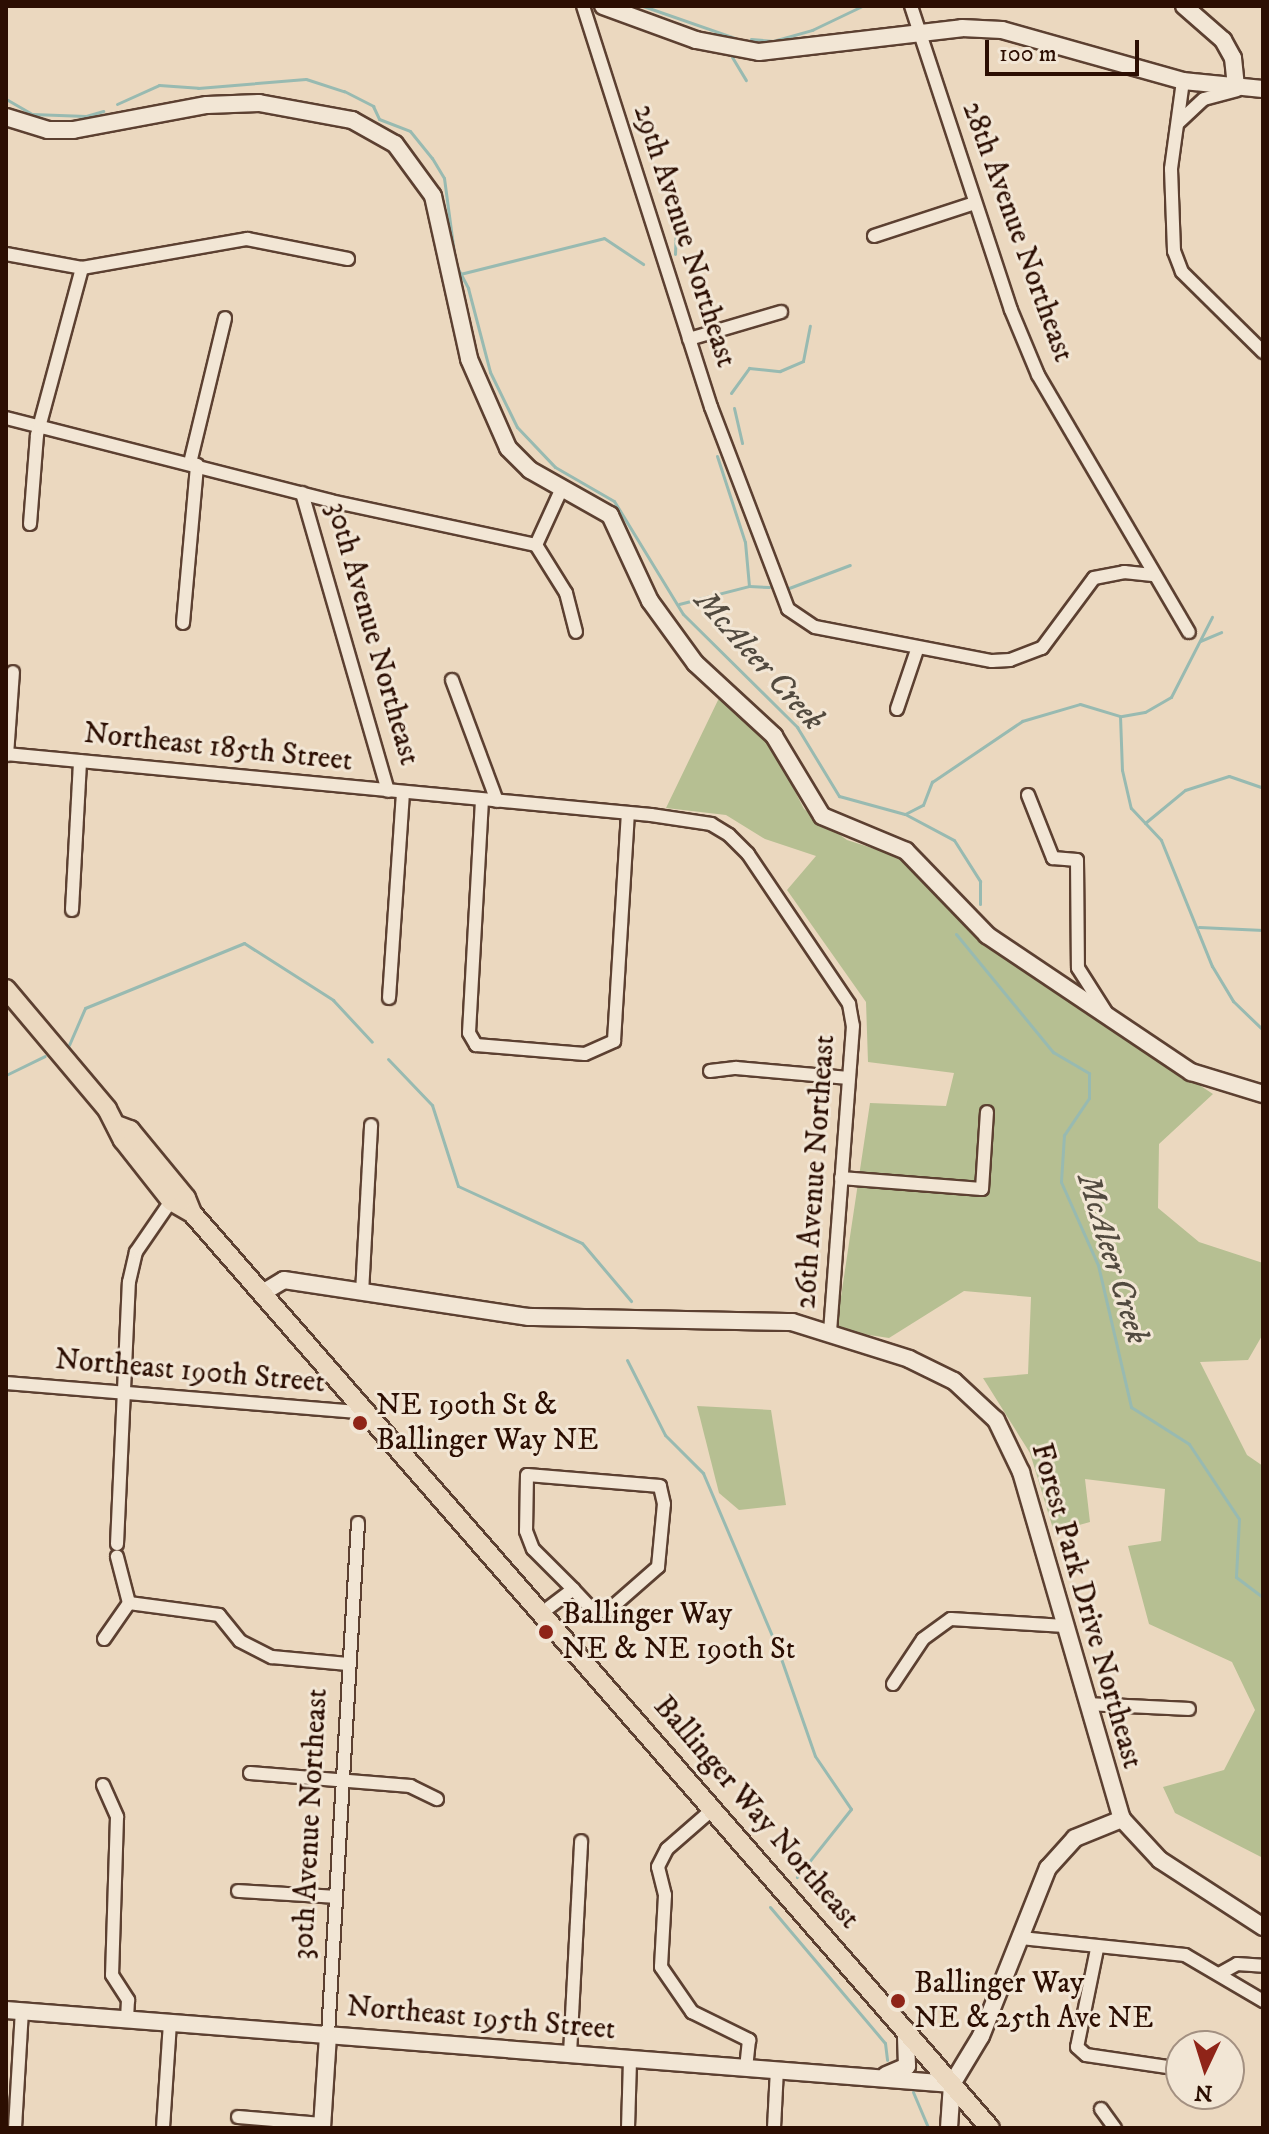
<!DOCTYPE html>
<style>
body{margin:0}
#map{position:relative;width:1269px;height:2134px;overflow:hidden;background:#ebd8bf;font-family:"IM FELL DW Pica",serif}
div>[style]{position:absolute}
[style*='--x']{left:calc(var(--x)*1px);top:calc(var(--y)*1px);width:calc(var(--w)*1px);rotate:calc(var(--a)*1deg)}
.green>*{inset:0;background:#b6bf92}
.stream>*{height:3px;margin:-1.5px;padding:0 1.5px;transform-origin:1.5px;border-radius:1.5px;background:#98bab1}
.roads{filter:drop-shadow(2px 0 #5c4031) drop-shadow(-2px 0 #5c4031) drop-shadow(0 2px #5c4031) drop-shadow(0 -2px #5c4031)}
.street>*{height:12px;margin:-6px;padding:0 6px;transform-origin:6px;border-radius:6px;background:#f2e6d5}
.secondary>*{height:16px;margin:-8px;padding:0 8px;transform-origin:8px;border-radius:8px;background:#f2e6d5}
.primary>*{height:18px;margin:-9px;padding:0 9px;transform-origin:9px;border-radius:9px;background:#ebd8bf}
.dots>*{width:22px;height:22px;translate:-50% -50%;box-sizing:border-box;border:4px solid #f2e6d5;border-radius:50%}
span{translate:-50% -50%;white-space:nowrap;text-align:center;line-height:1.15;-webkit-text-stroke:6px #f2e6d5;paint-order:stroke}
.street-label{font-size:30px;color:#2c0e02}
.poi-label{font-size:30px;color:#2c0e02}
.left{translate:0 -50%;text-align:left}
.water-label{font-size:32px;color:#524a3f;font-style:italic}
.frame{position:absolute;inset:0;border:8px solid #2c0e02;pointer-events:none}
.north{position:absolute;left:1165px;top:2030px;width:80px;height:80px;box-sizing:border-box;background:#f2e6d5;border:2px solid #a39081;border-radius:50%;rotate:184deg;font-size:22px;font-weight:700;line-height:32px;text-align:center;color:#2c0e02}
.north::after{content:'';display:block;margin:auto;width:28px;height:36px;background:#8f2418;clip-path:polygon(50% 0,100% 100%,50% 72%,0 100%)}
.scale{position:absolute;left:985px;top:40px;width:154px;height:36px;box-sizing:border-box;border:4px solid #2c0e02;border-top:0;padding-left:10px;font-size:24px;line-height:28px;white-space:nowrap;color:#2c0e02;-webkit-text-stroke:6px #f2e6d5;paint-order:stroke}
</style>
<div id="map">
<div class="green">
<div style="clip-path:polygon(720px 696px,772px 746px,804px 809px,847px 840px,903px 858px,989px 947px,1213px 1094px,1159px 1144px,1158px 1208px,1199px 1242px,1263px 1263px,1263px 1334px,1248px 1360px,1200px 1362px,1247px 1455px,1263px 1466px,1263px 1858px,1175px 1813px,1163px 1787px,1224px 1770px,1255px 1710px,1232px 1662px,1149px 1624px,1128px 1546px,1161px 1541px,1165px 1489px,1085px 1479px,1090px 1522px,1054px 1532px,1030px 1453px,983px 1378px,1028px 1374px,1031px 1297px,964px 1291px,889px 1338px,836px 1330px,870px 1103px,946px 1106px,954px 1073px,868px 1062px,866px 1002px,787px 890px,816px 856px,765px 839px,726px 815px,666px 808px)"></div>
<div style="clip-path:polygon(697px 1406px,771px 1410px,786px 1505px,739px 1510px,719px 1493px)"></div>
</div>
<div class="stream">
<div style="--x:643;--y:6;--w:97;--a:19.2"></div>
<div style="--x:751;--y:39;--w:22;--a:5"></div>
<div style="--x:773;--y:41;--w:41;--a:-15.8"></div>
<div style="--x:812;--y:30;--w:55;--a:-25.6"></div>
<div style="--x:732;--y:57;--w:27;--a:59"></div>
<div style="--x:6;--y:99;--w:30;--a:30"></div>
<div style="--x:32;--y:114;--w:54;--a:2.1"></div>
<div style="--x:86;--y:116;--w:18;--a:-16"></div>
<div style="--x:117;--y:104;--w:46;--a:-24.3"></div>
<div style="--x:159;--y:85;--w:39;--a:4"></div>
<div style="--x:198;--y:88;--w:108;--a:-4.8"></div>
<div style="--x:306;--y:79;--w:40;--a:18"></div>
<div style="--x:344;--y:91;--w:33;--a:27"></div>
<div style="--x:373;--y:106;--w:14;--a:65"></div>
<div style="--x:379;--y:119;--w:33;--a:21"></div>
<div style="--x:410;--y:131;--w:35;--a:51"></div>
<div style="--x:432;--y:158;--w:23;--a:59"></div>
<div style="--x:444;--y:178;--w:83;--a:82.4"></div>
<div style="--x:675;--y:254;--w:23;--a:-88"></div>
<div style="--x:457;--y:267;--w:24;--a:62"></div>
<div style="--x:468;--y:288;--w:87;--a:75.3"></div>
<div style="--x:490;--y:372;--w:61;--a:63.9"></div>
<div style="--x:517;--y:427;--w:55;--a:46.5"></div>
<div style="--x:555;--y:467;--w:68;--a:30"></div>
<div style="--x:614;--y:501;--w:132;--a:58.6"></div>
<div style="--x:683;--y:614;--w:161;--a:44.7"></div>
<div style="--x:797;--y:727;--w:81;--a:58.7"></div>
<div style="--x:839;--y:796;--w:68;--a:15.3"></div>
<div style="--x:905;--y:814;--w:55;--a:28"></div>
<div style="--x:954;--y:840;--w:49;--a:57.6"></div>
<div style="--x:980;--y:881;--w:23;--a:90"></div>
<div style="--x:460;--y:274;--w:148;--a:-14"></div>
<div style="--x:604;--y:238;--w:47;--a:33.7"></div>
<div style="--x:731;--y:393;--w:31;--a:-54"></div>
<div style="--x:749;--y:368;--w:31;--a:6"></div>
<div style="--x:780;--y:371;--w:25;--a:-23"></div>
<div style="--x:803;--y:361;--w:36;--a:-79"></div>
<div style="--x:734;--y:408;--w:36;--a:77"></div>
<div style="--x:717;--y:456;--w:90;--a:72"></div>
<div style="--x:745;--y:542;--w:44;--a:84.8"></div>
<div style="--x:789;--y:588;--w:65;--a:-20.7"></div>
<div style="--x:679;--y:604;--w:72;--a:-14.4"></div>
<div style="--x:749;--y:586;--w:20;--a:3"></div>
<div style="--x:1200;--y:641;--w:23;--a:-23"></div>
<div style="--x:1122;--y:716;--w:23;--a:-10"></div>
<div style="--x:1145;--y:712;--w:30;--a:-30"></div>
<div style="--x:1171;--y:697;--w:90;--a:-62.9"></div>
<div style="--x:905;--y:814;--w:20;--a:-27"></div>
<div style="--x:923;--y:805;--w:25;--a:-69"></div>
<div style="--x:932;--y:782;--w:109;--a:-34.1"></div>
<div style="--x:1022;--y:721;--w:60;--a:-16.3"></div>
<div style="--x:1080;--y:704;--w:42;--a:16.7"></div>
<div style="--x:1120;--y:716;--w:54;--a:87.9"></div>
<div style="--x:1122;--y:770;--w:39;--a:77"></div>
<div style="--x:1131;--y:808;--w:44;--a:46.8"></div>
<div style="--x:1161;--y:840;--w:136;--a:68"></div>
<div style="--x:1212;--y:966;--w:41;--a:59"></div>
<div style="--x:1233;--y:1001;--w:42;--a:44"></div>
<div style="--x:1145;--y:823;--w:52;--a:-39.5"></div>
<div style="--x:1185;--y:790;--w:46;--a:-17.7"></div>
<div style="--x:1229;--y:776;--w:36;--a:19"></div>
<div style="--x:1199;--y:927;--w:64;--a:2.7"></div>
<div style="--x:956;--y:934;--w:153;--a:50.6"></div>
<div style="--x:1053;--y:1052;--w:42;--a:30.3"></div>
<div style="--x:1089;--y:1073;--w:25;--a:90"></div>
<div style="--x:1089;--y:1098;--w:45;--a:124"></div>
<div style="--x:1064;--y:1135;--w:47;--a:93.7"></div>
<div style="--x:1061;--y:1182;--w:91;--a:66"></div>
<div style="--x:1098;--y:1265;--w:146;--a:76.9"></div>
<div style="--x:1131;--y:1407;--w:69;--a:32.5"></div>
<div style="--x:1189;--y:1444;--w:90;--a:56.3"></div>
<div style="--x:1239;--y:1519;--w:58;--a:93"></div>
<div style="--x:1236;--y:1577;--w:34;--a:37"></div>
<div style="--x:69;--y:1045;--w:40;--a:-66.6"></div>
<div style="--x:85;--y:1008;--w:172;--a:-22.2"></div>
<div style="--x:244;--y:943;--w:106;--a:32.6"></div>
<div style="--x:333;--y:1000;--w:57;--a:47.1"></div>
<div style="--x:388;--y:1059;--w:64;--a:46.3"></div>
<div style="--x:432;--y:1105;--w:85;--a:72.2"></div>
<div style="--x:458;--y:1186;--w:136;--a:24.7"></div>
<div style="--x:582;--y:1243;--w:76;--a:49.8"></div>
<div style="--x:6;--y:1075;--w:43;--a:-26"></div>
<div style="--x:627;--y:1360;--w:84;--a:63.1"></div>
<div style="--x:665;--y:1435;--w:54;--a:45"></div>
<div style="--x:703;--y:1473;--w:189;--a:67"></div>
<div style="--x:777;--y:1647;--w:115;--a:70.8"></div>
<div style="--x:815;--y:1756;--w:64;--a:55.8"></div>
<div style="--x:851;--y:1809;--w:87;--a:128.5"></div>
<div style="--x:770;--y:1907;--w:178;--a:49.8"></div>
<div style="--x:885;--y:2043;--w:17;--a:83"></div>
<div style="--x:913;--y:2092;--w:39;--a:67"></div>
</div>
<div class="roads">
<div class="street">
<div style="--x:583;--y:6;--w:421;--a:72.3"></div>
<div style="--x:711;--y:407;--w:216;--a:69.1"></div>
<div style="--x:788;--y:609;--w:32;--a:34"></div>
<div style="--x:815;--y:627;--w:180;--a:10.9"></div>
<div style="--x:992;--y:661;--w:18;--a:-3"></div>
<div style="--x:1010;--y:660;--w:34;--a:-21"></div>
<div style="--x:1042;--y:648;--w:87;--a:-53.4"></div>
<div style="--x:1094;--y:578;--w:31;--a:-11"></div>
<div style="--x:1124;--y:572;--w:31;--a:6"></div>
<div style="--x:911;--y:6;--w:320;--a:71.8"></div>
<div style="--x:1011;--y:310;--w:70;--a:67.4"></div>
<div style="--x:1038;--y:375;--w:298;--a:59.6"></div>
<div style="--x:1183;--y:81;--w:89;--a:97.8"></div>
<div style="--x:1171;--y:169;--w:82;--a:87.9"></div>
<div style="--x:1174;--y:251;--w:22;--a:69"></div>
<div style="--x:1182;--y:272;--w:114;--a:44.6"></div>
<div style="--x:1178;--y:123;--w:35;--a:-43"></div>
<div style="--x:1204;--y:99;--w:34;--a:-15"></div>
<div style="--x:874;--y:236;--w:106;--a:-18.1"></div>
<div style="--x:6;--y:254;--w:77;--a:10.4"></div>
<div style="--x:82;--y:268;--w:168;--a:-10"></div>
<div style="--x:247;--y:239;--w:103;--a:11.2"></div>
<div style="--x:689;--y:339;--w:96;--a:-16.4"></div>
<div style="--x:6;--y:418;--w:335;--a:14.3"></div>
<div style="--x:331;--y:501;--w:210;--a:12.1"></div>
<div style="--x:190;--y:463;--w:149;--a:-76.4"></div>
<div style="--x:302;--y:493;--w:310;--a:73.9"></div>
<div style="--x:30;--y:524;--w:89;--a:-85.5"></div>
<div style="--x:37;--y:435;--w:173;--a:-74.9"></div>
<div style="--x:536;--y:545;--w:57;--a:58"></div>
<div style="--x:566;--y:593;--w:40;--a:75.6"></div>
<div style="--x:536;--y:545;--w:63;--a:-65.5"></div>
<div style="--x:183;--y:623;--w:159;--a:-84.9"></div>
<div style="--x:452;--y:680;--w:129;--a:69.6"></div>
<div style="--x:897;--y:709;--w:65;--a:-71.3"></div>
<div style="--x:6;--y:754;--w:648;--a:5.4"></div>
<div style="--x:651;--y:815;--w:61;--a:8.5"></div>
<div style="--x:711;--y:824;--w:21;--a:31"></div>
<div style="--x:729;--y:835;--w:27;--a:45"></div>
<div style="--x:748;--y:854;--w:181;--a:56"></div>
<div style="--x:849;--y:1004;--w:22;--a:80"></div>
<div style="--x:853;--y:1026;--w:308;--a:94.3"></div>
<div style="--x:7;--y:755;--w:83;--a:-85.9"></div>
<div style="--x:1028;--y:795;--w:68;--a:68.4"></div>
<div style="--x:1053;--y:858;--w:24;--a:5"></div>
<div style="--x:1077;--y:860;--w:108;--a:89.5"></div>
<div style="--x:1078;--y:968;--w:52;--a:57.5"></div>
<div style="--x:482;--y:800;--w:233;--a:93.2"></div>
<div style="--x:469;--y:1033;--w:14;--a:60"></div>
<div style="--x:476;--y:1045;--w:109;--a:4.7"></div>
<div style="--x:585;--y:1054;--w:32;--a:-24"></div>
<div style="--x:614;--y:1041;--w:228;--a:-86.5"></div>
<div style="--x:72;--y:910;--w:149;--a:-86.9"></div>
<div style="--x:389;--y:998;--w:206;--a:-86.1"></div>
<div style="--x:710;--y:1071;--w:26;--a:-7"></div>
<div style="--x:736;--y:1068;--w:113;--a:5.1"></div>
<div style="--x:841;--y:1178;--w:141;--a:4.5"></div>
<div style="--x:982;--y:1189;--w:77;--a:-86.3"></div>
<div style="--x:362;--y:1293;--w:168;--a:-86.9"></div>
<div style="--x:6;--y:1383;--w:365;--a:4.7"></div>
<div style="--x:117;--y:1544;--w:262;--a:-87.4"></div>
<div style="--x:129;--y:1282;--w:31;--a:-77"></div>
<div style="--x:136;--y:1252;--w:62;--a:-55.5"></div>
<div style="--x:129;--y:1603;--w:91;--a:7.6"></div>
<div style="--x:219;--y:1615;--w:33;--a:51"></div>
<div style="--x:240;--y:1641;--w:36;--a:27"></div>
<div style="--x:272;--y:1657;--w:76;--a:5.3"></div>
<div style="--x:543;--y:1612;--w:38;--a:-37"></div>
<div style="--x:573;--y:1589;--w:33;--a:47"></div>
<div style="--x:595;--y:1613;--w:16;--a:-15"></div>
<div style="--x:610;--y:1609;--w:64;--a:-41.2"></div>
<div style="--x:658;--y:1567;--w:63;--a:-84.6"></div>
<div style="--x:664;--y:1504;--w:18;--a:-103"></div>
<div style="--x:660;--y:1486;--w:133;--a:-175.3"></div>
<div style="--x:527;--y:1475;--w:56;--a:91"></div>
<div style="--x:526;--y:1531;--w:19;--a:69"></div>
<div style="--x:533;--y:1549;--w:57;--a:45"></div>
<div style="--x:104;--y:1639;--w:44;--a:-55.2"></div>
<div style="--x:129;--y:1603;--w:48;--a:-104.6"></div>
<div style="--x:893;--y:1684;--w:54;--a:-56.3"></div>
<div style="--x:923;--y:1639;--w:34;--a:-36"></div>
<div style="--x:951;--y:1619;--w:114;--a:3.5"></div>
<div style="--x:1087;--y:1704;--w:102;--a:2.8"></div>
<div style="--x:250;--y:1773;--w:161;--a:4.6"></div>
<div style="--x:410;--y:1786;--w:30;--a:26"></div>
<div style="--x:103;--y:1785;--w:35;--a:66"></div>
<div style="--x:117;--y:1817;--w:158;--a:91.8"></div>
<div style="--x:112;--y:1975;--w:30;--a:57"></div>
<div style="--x:128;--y:2000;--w:19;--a:93"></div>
<div style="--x:714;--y:1808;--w:62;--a:138.9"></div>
<div style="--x:667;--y:1849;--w:20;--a:117"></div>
<div style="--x:658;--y:1867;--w:29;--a:76"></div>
<div style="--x:665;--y:1895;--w:72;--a:93.2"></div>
<div style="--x:661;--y:1967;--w:55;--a:55.4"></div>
<div style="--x:692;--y:2012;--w:64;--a:26.2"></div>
<div style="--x:749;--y:2040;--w:27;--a:96"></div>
<div style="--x:238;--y:1891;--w:98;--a:3.5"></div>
<div style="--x:1021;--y:1938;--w:165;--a:5.9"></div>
<div style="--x:1185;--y:1955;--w:91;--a:30.5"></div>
<div style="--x:1097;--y:1949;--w:100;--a:101.5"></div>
<div style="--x:1077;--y:2047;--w:12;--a:42"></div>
<div style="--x:1086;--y:2055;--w:96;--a:8.4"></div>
<div style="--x:1221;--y:1973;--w:18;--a:-29"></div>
<div style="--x:1237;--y:1964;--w:26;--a:4"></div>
<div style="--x:328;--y:2035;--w:513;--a:-86.65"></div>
<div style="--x:570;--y:2054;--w:213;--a:-87"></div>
<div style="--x:1101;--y:2109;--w:24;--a:54"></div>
<div style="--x:238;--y:2117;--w:84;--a:4.8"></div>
<div style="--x:15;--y:2128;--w:117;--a:-86.6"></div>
<div style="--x:163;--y:2128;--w:105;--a:-86.2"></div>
<div style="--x:628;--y:2128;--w:69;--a:-88.3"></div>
<div style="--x:774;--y:2128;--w:59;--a:-87.1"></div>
</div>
<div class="secondary">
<div style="--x:603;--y:6;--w:99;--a:20.1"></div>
<div style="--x:696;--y:40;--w:64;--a:10.8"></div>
<div style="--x:759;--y:52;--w:204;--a:-6.7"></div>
<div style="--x:962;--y:28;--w:40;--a:2.9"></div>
<div style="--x:1002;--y:30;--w:188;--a:15.7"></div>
<div style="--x:1183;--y:81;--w:80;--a:5.7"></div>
<div style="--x:1184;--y:6;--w:52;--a:41.1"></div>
<div style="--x:1223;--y:40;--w:21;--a:61"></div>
<div style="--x:1233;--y:58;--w:28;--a:84"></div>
<div style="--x:6;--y:117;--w:44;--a:17.2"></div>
<div style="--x:48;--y:130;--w:25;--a:0"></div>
<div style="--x:73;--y:130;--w:136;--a:-10.6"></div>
<div style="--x:207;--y:105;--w:52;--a:-2.2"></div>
<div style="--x:259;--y:103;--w:95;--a:10.4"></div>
<div style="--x:352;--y:120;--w:49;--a:29.2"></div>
<div style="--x:395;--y:144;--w:64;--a:53.8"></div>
<div style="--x:433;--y:196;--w:167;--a:77.5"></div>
<div style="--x:469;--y:359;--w:97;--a:66.3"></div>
<div style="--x:508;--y:448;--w:31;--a:45"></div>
<div style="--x:530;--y:470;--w:92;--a:29.4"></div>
<div style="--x:610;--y:515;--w:95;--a:65.1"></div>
<div style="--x:650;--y:601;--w:77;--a:54"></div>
<div style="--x:695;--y:663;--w:108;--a:42.7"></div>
<div style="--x:774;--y:736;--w:93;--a:59"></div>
<div style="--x:822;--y:816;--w:91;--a:22.6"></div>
<div style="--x:906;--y:851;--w:117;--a:46"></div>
<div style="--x:987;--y:935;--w:246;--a:33.9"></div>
<div style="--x:1191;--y:1072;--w:75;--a:17"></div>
<div style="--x:264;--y:1292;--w:23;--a:-31"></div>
<div style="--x:284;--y:1280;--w:248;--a:8.6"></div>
<div style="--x:529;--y:1317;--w:263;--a:1.1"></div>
<div style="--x:792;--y:1322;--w:123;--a:17.5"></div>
<div style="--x:909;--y:1359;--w:50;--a:26.1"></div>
<div style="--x:954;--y:1381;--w:57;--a:42.9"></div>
<div style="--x:996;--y:1420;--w:58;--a:64.3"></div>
<div style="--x:1021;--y:1472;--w:361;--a:73.8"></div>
<div style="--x:1122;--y:1819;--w:56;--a:47.2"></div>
<div style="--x:1160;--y:1860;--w:123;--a:33"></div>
<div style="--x:6;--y:2010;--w:949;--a:4.47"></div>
<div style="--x:886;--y:2075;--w:23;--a:-23"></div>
<div style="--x:907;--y:2066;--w:36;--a:-92"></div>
<div style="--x:322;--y:2128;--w:93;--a:-86.3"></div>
<div style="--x:949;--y:2128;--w:44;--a:-86.1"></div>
<div style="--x:952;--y:2084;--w:56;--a:-58.9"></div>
<div style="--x:981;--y:2036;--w:181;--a:-68.3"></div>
<div style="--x:1048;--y:1868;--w:40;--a:-48"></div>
<div style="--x:1075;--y:1838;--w:51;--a:-22"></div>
</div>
<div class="primary">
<div style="--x:6;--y:989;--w:157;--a:49.9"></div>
<div style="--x:107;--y:1109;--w:35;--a:63"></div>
<div style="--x:123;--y:1140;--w:78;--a:51.8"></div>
<div style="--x:171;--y:1201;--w:24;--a:30"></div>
<div style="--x:119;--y:1126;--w:12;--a:20"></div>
<div style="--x:130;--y:1130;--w:88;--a:50.5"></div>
<div style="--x:186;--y:1198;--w:16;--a:68"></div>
<div style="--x:192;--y:1213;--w:1214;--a:48.91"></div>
</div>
</div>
<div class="dots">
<div style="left:360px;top:1423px;background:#8f2418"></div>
<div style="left:546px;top:1632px;background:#8f2418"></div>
<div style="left:898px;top:2001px;background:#8f2418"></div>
</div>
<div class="street-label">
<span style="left:1017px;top:232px;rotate:70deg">28th Avenue Northeast</span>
<span style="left:684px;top:236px;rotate:72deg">29th Avenue Northeast</span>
<span style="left:372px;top:634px;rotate:74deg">30th Avenue Northeast</span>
<span style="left:218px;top:748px;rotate:6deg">Northeast 185th Street</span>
<span style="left:816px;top:1172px;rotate:-86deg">26th Avenue Northeast</span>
<span style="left:190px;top:1372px;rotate:5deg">Northeast 190th Street</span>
<span style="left:1086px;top:1606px;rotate:74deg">Forest Park Drive Northeast</span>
<span style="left:756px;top:1813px;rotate:49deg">Ballinger Way Northeast</span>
<span style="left:311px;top:1824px;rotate:-87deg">30th Avenue Northeast</span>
<span style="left:481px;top:2019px;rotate:5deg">Northeast 195th Street</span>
</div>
<div class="poi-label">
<span class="left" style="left:376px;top:1423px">NE 190th St &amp;<br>Ballinger Way NE</span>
<span class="left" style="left:562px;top:1632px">Ballinger Way<br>NE &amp; NE 190th St</span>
<span class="left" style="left:914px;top:2001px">Ballinger Way<br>NE &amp; 25th Ave NE</span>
</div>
<div class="water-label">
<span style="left:759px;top:661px;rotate:48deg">McAleer Creek</span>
<span style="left:1112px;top:1259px;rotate:73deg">McAleer Creek</span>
</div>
<div class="frame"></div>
<div class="north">N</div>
<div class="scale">100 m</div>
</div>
